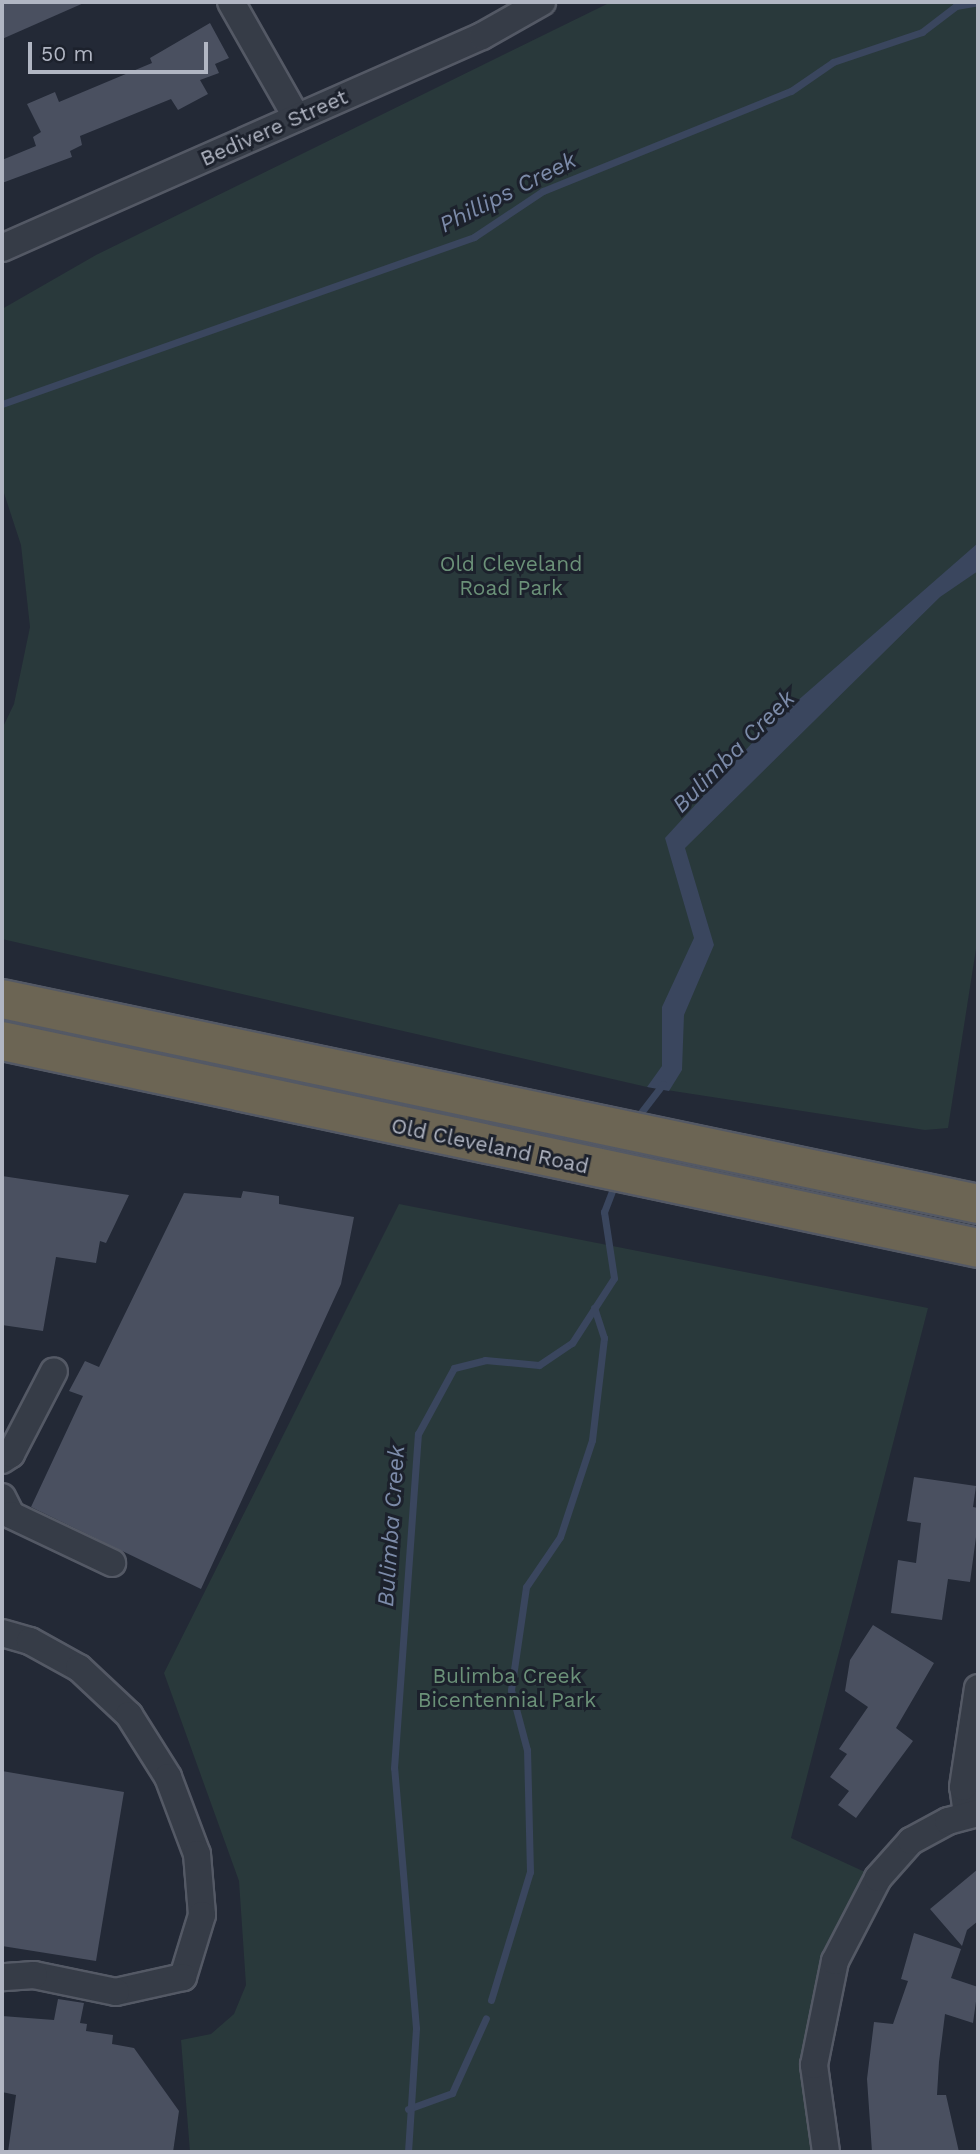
<!DOCTYPE html>
<style>
body{margin:0}
#map{position:relative;width:980px;height:2154px;overflow:hidden;background:#232936;font-family:"Work Sans",sans-serif}
div>[style]{position:absolute}
[style*='--x']{left:calc(var(--x)*1px);top:calc(var(--y)*1px);width:calc(var(--w)*1px);rotate:calc(var(--a)*1deg)}
.green>*{inset:0;background:#29393b}
.water>*{inset:0;background:#3a465e}
.stream>*{height:7px;margin:-3.5px;padding:0 3.5px;transform-origin:3.5px;border-radius:3.5px;background:#3a465e}
.building>*{inset:0;background:#4a5060}
.roads{filter:drop-shadow(2px 0 #545965) drop-shadow(-2px 0 #545965) drop-shadow(0 2px #545965) drop-shadow(0 -2px #545965)}
.minor>*{height:26px;margin:-13px;padding:0 13px;transform-origin:13px;border-radius:13px;background:#363c47}
.highway>*{height:38px;margin:-19px;padding:0 19px;transform-origin:19px;border-radius:19px;background:#6c6554}
span{translate:-50% -50%;white-space:nowrap;text-align:center;line-height:1.15;-webkit-text-stroke:6px #1c212c;paint-order:stroke}
.street-label{font-size:21px;color:#b1b6c3}
.park-label{font-size:21px;color:#6b9178}
.water-label{font-size:23px;color:#7c8ba9;font-style:italic}
.frame{position:absolute;inset:0;border:4px solid #b1b6c3;pointer-events:none}
.scale{position:absolute;left:28px;top:42px;width:180px;height:32px;box-sizing:border-box;border:4px solid #b1b6c3;border-top:0;padding-left:9px;font-size:21px;line-height:24px;white-space:nowrap;color:#b1b6c3;-webkit-text-stroke:5px #1c212c;paint-order:stroke}
</style>
<div id="map">
<div class="green">
<div style="clip-path:polygon(611px 2px,978px 2px,978px 936px,948px 1128px,925px 1130px,647px 1087px,2px 939px,2px 729px,14px 704px,30px 627px,21px 545px,2px 487px,2px 309px,96px 255px)"></div>
<div style="clip-path:polygon(399px 1204px,928px 1308px,791px 1838px,878px 1878px,822px 2009px,826px 2152px,190px 2152px,181px 2040px,211px 2034px,234px 2014px,246px 1985px,239px 1881px,164px 1673px)"></div>
</div>
<div class="water">
<div style="clip-path:polygon(978px 543px,978px 571px,940px 597px,685px 848px,714px 945px,684px 1015px,682px 1070px,669px 1091px,647px 1087px,662px 1066px,662px 1007px,694px 938px,665px 838px,764px 730px)"></div>
</div>
<div class="stream">
<div style="--x:2;--y:404;--w:501;--a:-19.48"></div>
<div style="--x:474;--y:237;--w:83;--a:-33.7"></div>
<div style="--x:543;--y:191;--w:267;--a:-22"></div>
<div style="--x:791;--y:91;--w:51;--a:-34.6"></div>
<div style="--x:833;--y:62;--w:94;--a:-18.6"></div>
<div style="--x:922;--y:32;--w:43;--a:-37.4"></div>
<div style="--x:956;--y:6;--w:22;--a:-10"></div>
<div style="--x:636;--y:1119;--w:44;--a:-52.4"></div>
<div style="--x:491;--y:2000;--w:134;--a:-73.1"></div>
<div style="--x:530;--y:1872;--w:122;--a:-91.4"></div>
<div style="--x:527;--y:1750;--w:62;--a:-104.9"></div>
<div style="--x:511;--y:1690;--w:104;--a:-81.7"></div>
<div style="--x:526;--y:1587;--w:60;--a:-55.8"></div>
<div style="--x:560;--y:1537;--w:102;--a:-71.7"></div>
<div style="--x:592;--y:1440;--w:103;--a:-83.3"></div>
<div style="--x:604;--y:1338;--w:32;--a:-108"></div>
<div style="--x:408;--y:2109;--w:47;--a:-20"></div>
<div style="--x:452;--y:2093;--w:82;--a:-65.6"></div>
<div style="--x:408;--y:2152;--w:124;--a:-86.3"></div>
<div style="--x:416;--y:2028;--w:261;--a:-94.8"></div>
<div style="--x:394;--y:1768;--w:335;--a:-85.9"></div>
<div style="--x:418;--y:1434;--w:75;--a:-61.4"></div>
<div style="--x:454;--y:1368;--w:32;--a:-14"></div>
<div style="--x:485;--y:1360;--w:54;--a:5.3"></div>
<div style="--x:539;--y:1365;--w:40;--a:-34"></div>
<div style="--x:572;--y:1343;--w:77;--a:-57.1"></div>
<div style="--x:614;--y:1278;--w:67;--a:-98.6"></div>
<div style="--x:604;--y:1212;--w:31;--a:-69"></div>
</div>
<div class="building">
<div style="clip-path:polygon(2px 2px,86px 2px,2px 39px)"></div>
<div style="clip-path:polygon(210px 23px,229px 58px,215px 64px,219px 73px,200px 80px,208px 94px,178px 110px,171px 99px,80px 136px,82px 145px,70px 151px,72px 157px,2px 183px,2px 160px,36px 146px,33px 137px,41px 132px,27px 104px,55px 92px,59px 102px,152px 63px,150px 58px)"></div>
<div style="clip-path:polygon(2px 1176px,129px 1195px,106px 1243px,100px 1241px,96px 1263px,56px 1257px,43px 1331px,2px 1325px)"></div>
<div style="clip-path:polygon(243px 1191px,279px 1196px,279px 1204px,354px 1217px,341px 1284px,201px 1589px,31px 1507px,83px 1396px,69px 1391px,85px 1361px,99px 1367px,184px 1193px,241px 1198px)"></div>
<div style="clip-path:polygon(914px 1477px,976px 1486px,973px 1507px,978px 1508px,978px 1522px,970px 1582px,948px 1579px,942px 1620px,891px 1613px,898px 1560px,916px 1563px,921px 1523px,907px 1521px)"></div>
<div style="clip-path:polygon(873px 1625px,934px 1663px,896px 1728px,913px 1741px,856px 1818px,838px 1805px,849px 1791px,830px 1777px,847px 1754px,839px 1749px,868px 1707px,845px 1691px,850px 1660px)"></div>
<div style="clip-path:polygon(2px 1771px,124px 1792px,96px 1961px,2px 1946px)"></div>
<div style="clip-path:polygon(978px 1869px,978px 1921px,967px 1930px,962px 1946px,930px 1909px)"></div>
<div style="clip-path:polygon(914px 1933px,961px 1949px,951px 1978px,978px 1987px,973px 2023px,945px 2014px,939px 2062px,937px 2095px,946px 2095px,959px 2152px,872px 2152px,867px 2079px,874px 2022px,893px 2024px,908px 1981px,901px 1979px)"></div>
<div style="clip-path:polygon(58px 1999px,84px 2003px,80px 2023px,87px 2024px,86px 2031px,113px 2035px,112px 2044px,134px 2048px,179px 2111px,173px 2152px,8px 2152px,16px 2095px,2px 2092px,2px 2016px,54px 2020px)"></div>
</div>
<div class="roads">
<div class="minor">
<div style="--x:231;--y:2;--w:133;--a:60.4"></div>
<div style="--x:2;--y:248;--w:525;--a:-23.83"></div>
<div style="--x:482;--y:36;--w:69;--a:-29.5"></div>
<div style="--x:2;--y:1460;--w:11;--a:-34"></div>
<div style="--x:11;--y:1454;--w:93;--a:-62.6"></div>
<div style="--x:2;--y:1497;--w:20;--a:63"></div>
<div style="--x:11;--y:1515;--w:112;--a:25.4"></div>
<div style="--x:2;--y:1633;--w:29;--a:16"></div>
<div style="--x:30;--y:1641;--w:56;--a:28.9"></div>
<div style="--x:79;--y:1668;--w:69;--a:43.2"></div>
<div style="--x:129;--y:1715;--w:73;--a:57.8"></div>
<div style="--x:168;--y:1777;--w:82;--a:69.4"></div>
<div style="--x:197;--y:1854;--w:61;--a:85.3"></div>
<div style="--x:202;--y:1915;--w:65;--a:107"></div>
<div style="--x:183;--y:1977;--w:69;--a:167.4"></div>
<div style="--x:116;--y:1992;--w:84;--a:-168.3"></div>
<div style="--x:34;--y:1975;--w:32;--a:176"></div>
<div style="--x:967;--y:1814;--w:27;--a:-98"></div>
<div style="--x:963;--y:1787;--w:100;--a:-81.4"></div>
<div style="--x:826;--y:2152;--w:88;--a:-97.9"></div>
<div style="--x:814;--y:2065;--w:106;--a:-78.6"></div>
<div style="--x:835;--y:1961;--w:93;--a:-62.6"></div>
<div style="--x:878;--y:1878;--w:50;--a:-48.3"></div>
<div style="--x:911;--y:1841;--w:42;--a:-28.4"></div>
<div style="--x:948;--y:1821;--w:31;--a:-15"></div>
</div>
<div class="highway">
<div style="--x:2;--y:999;--w:997;--a:11.86"></div>
<div style="--x:2;--y:1041;--w:998;--a:11.97"></div>
</div>
</div>
<div class="street-label">
<span style="left:274px;top:128px;rotate:-24deg">Bedivere Street</span>
<span style="left:490px;top:1146px;rotate:12deg">Old Cleveland Road</span>
</div>
<div class="park-label">
<span style="left:511px;top:576px">Old Cleveland<br>Road Park</span>
<span style="left:507px;top:1688px">Bulimba Creek<br>Bicentennial Park</span>
</div>
<div class="water-label">
<span style="left:508px;top:193px;rotate:-27deg">Phillips Creek</span>
<span style="left:734px;top:752px;rotate:-45deg">Bulimba Creek</span>
<span style="left:392px;top:1526px;rotate:-86deg">Bulimba Creek</span>
</div>
<div class="frame"></div>
<div class="scale">50 m</div>
</div>
